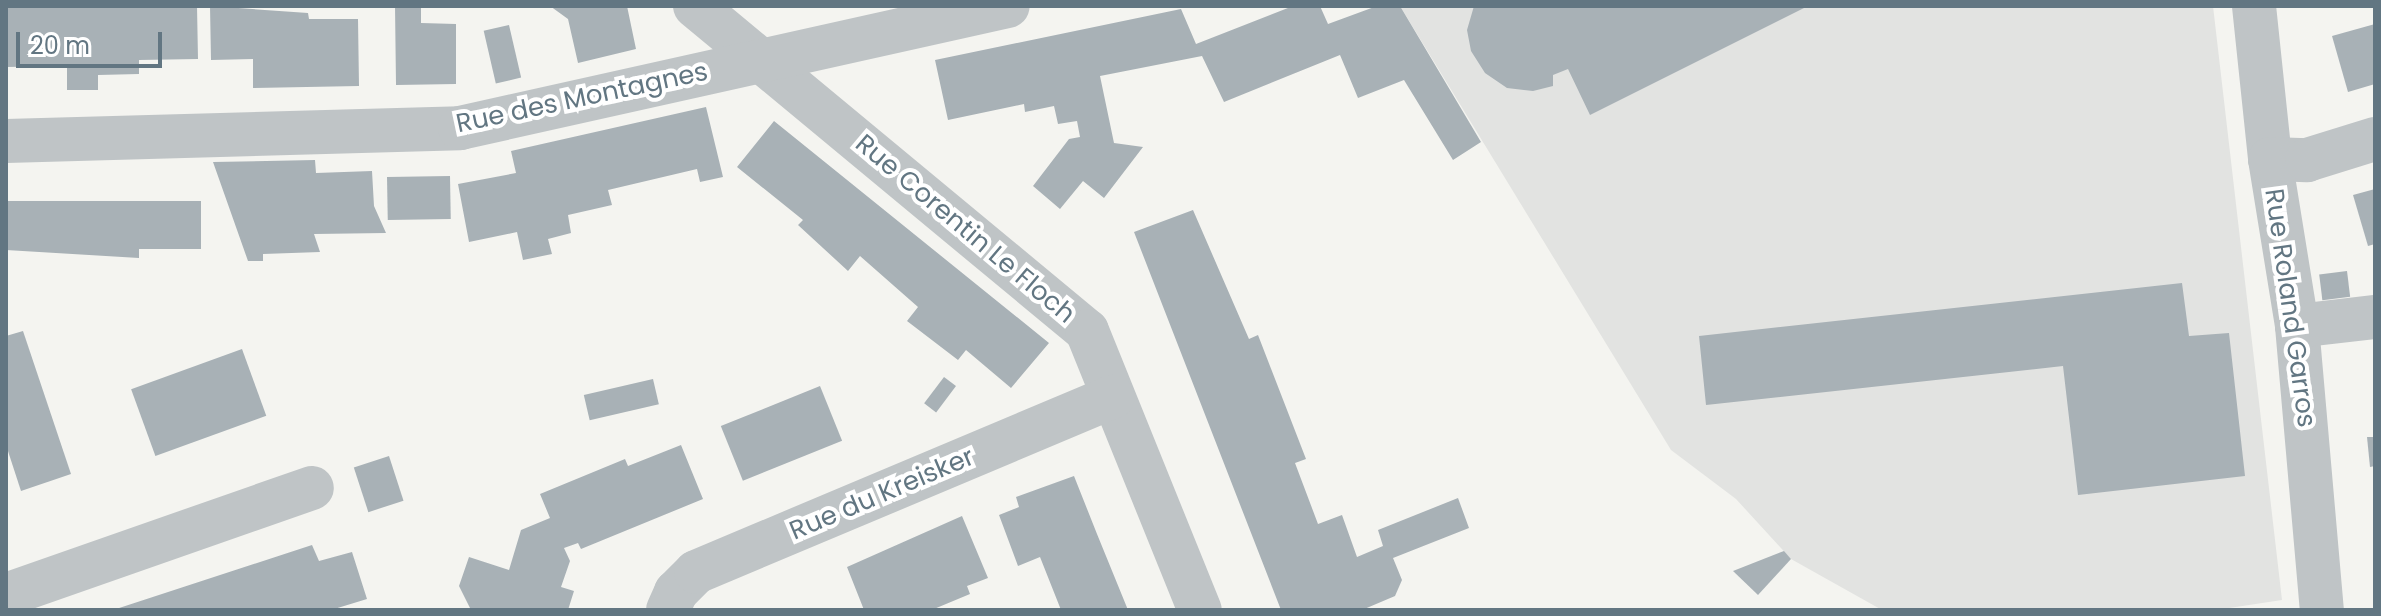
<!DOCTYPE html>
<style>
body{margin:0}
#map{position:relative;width:2381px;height:616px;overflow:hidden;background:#f4f4f0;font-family:Poppins,sans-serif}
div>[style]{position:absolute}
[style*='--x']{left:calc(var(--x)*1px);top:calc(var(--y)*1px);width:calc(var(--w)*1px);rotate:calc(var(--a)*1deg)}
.built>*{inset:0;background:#e2e3e1}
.building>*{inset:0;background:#a8b1b6;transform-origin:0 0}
.street>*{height:44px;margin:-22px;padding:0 22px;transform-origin:22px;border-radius:22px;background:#bfc4c6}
span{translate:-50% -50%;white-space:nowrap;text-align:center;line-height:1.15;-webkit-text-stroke:8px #fff;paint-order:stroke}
.street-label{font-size:26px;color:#627682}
.frame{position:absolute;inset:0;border:8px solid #627682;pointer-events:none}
.scale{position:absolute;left:16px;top:32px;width:146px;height:36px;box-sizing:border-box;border:4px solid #627682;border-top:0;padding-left:10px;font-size:24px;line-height:28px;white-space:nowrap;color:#627682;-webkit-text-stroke:6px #fff;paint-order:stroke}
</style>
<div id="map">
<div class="built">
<div style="clip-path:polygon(1400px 6px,2213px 6px,2282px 600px,2216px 610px,1882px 610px,1791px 559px,1736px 499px,1671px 450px)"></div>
</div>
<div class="building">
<div style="clip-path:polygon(6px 6px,197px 6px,198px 59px,139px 60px,139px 74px,98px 75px,98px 90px,67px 90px,67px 66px,6px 67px)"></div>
<div style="clip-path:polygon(210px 6px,308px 13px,309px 19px,358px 19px,359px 86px,253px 88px,253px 59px,211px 60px)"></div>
<div style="clip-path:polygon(395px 6px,421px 6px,421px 23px,456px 24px,456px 84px,396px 85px)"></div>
<div style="clip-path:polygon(550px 6px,627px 6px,636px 49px,578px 63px,568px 19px)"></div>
<div style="clip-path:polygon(1293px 6px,1320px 6px,1328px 24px,1377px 6px,1400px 6px,1481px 142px,1453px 160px,1404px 80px,1358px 98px,1340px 55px,1224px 102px,1202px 56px,1100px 76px,1114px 143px,1143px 147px,1104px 198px,1083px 181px,1060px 209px,1033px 186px,1069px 139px,1080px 137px,1077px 121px,1058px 124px,1054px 106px,1025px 112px,1024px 104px,948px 120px,935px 60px,1181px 9px,1196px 44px)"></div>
<div style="clip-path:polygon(1474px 6px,1808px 6px,1590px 115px,1568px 69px,1553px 75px,1553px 86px,1533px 91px,1507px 88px,1485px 73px,1471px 51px,1467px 30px)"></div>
<div style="clip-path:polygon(2375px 24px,2375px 84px,2348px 92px,2332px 36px)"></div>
<div style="left:509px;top:25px;width:54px;height:26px;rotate:77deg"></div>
<div style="clip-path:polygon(706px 107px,723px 177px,700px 182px,697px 169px,608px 190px,612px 205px,568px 215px,571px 233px,548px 239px,552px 254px,523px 260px,517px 232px,469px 242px,458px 184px,516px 173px,511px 151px)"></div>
<div style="clip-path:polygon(774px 121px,1049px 343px,1011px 388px,966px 350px,958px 360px,907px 321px,918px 307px,860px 256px,848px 271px,798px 225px,803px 220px,737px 167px)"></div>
<div style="clip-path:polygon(315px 160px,316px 173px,372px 171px,374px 206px,386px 233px,314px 234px,320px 252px,263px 254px,263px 261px,248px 261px,213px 162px)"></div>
<div style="left:450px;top:176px;width:43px;height:63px;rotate:89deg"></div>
<div style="clip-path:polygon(2375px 189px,2375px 244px,2368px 246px,2353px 195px)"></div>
<div style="clip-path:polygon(6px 201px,201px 201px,201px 249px,139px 249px,139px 258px,6px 250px)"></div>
<div style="clip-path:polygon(1193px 210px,1249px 339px,1258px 335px,1306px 459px,1295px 463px,1318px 524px,1342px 515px,1357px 557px,1383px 546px,1378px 530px,1458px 498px,1469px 528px,1393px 558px,1402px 580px,1395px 596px,1362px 610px,1281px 610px,1134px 232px)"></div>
<div style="left:2347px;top:271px;width:26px;height:28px;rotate:83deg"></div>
<div style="clip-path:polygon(2182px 283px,2189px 336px,2229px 333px,2245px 476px,2078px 495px,2063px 366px,1706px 405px,1699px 336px)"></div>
<div style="clip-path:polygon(23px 331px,71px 474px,21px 491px,6px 445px,6px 336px)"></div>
<div style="left:242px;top:349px;width:71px;height:118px;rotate:70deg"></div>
<div style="left:944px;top:377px;width:15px;height:33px;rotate:37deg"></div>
<div style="left:653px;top:379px;width:26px;height:71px;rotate:77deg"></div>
<div style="left:820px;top:386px;width:59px;height:107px;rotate:68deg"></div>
<div style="clip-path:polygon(2367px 437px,2375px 437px,2375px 466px,2370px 467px)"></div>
<div style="clip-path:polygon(681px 445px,703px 499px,581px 549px,578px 543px,564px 548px,570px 561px,561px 587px,574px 591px,568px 610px,471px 610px,459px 586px,469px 557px,509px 570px,521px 530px,550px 518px,540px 494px,625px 459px,628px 466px)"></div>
<div style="left:389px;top:456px;width:47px;height:37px;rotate:72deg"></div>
<div style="clip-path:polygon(1074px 476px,1097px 534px,1128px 610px,1061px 610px,1040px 557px,1018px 566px,999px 515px,1019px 507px,1016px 497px)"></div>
<div style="clip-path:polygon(962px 516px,988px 578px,967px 586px,970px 594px,934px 609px,864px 610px,847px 567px)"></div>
<div style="clip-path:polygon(312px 545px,319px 561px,352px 552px,367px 599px,331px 610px,113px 610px)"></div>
<div style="clip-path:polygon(1784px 551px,1791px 559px,1758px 595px,1733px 571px)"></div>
</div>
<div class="street">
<div style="--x:695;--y:6;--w:509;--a:39.66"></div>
<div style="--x:1087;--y:331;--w:301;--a:68"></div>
<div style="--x:2254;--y:6;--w:154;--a:84"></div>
<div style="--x:2270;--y:159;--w:169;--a:80.8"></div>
<div style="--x:2297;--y:326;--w:285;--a:85"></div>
<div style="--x:6;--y:141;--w:454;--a:-1.6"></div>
<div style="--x:460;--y:128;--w:561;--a:-12.55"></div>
<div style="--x:2270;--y:159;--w:37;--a:2"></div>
<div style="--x:2307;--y:160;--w:71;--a:-17.2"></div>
<div style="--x:2297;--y:326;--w:79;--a:-6.6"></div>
<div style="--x:6;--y:595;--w:324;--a:-19.3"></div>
<div style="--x:668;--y:610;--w:20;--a:-66"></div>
<div style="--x:676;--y:592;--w:28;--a:-45"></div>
<div style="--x:696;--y:572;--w:452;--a:-22.8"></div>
</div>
<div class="street-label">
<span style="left:582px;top:98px;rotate:-12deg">Rue des Montagnes</span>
<span style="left:965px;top:229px;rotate:40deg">Rue Corentin Le Floch</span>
<span style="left:2290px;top:308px;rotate:82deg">Rue Roland Garros</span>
<span style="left:882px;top:494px;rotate:-23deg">Rue du Kreisker</span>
</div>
<div class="frame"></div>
<div class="scale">20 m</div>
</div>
